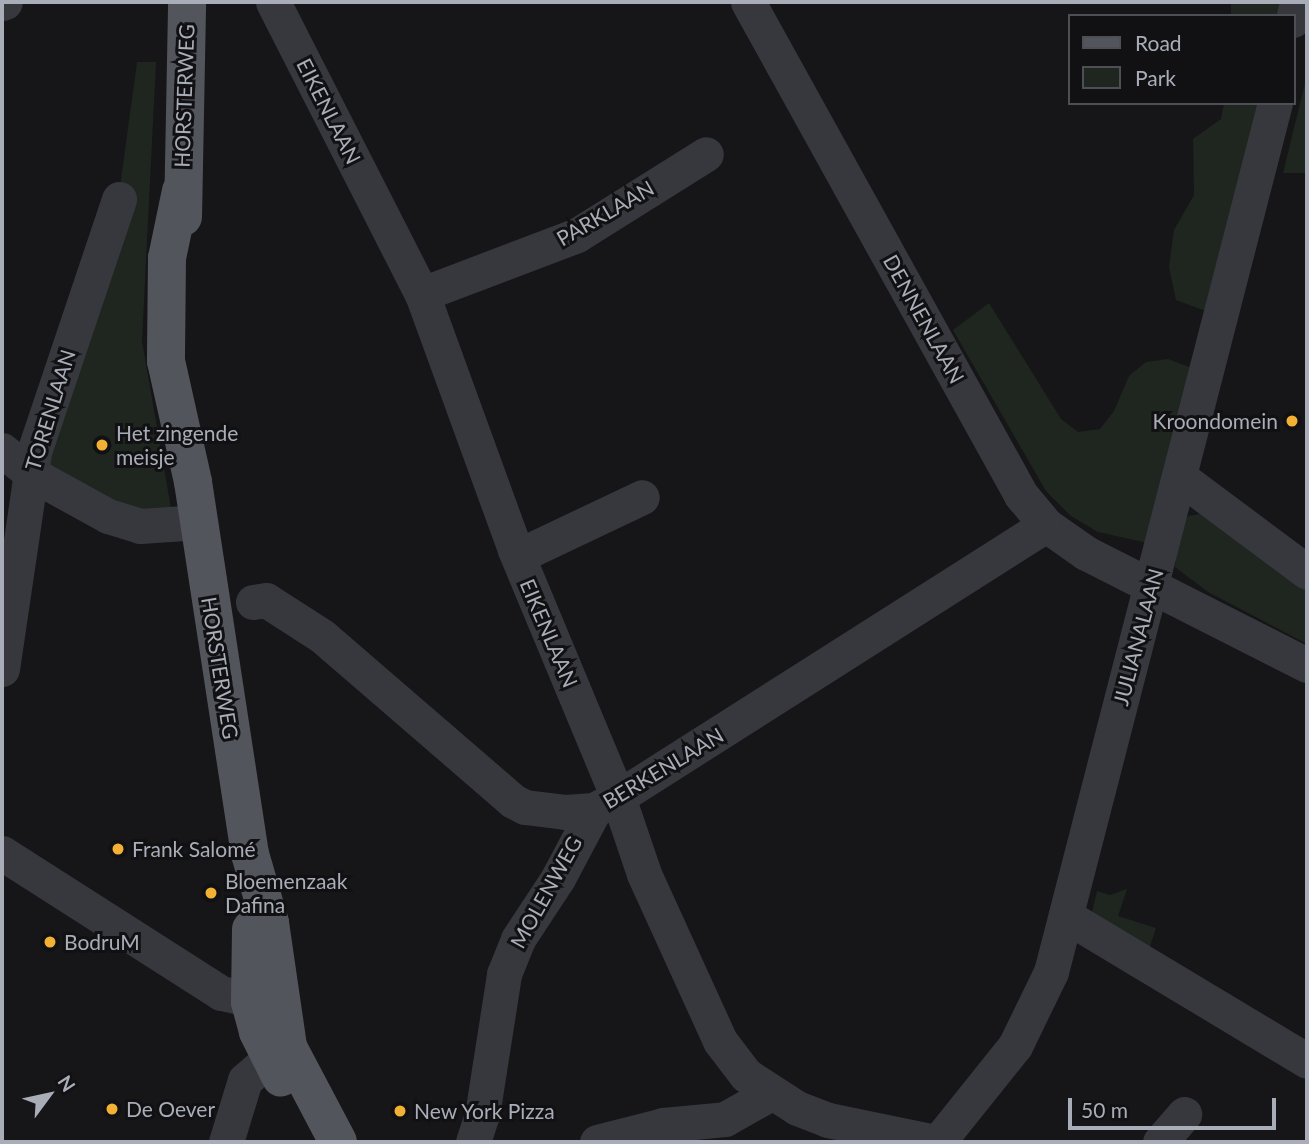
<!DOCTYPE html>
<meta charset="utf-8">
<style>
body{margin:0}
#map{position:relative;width:1309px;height:1144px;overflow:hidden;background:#161618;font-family:Lato,sans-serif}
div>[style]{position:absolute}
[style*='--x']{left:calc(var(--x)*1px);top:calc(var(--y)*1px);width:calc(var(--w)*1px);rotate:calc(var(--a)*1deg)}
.green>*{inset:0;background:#1e261f;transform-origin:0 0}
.minor>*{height:35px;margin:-17.5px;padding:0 17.5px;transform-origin:17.5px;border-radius:17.5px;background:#37383d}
.major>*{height:38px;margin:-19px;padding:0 19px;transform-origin:19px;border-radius:19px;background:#53555c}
.dots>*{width:19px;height:19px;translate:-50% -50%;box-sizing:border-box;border:4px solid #111113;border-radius:50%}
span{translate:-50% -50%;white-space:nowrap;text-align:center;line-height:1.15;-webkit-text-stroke:6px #111113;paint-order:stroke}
.street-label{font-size:21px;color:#a8adb8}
.poi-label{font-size:21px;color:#a8adb8}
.right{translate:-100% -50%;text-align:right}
.left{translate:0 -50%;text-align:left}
.frame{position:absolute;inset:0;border:4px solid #a8adb8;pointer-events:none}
.legend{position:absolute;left:1068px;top:14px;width:228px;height:91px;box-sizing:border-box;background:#111113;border:2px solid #4d4f55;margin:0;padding:9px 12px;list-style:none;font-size:21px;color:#a8adb8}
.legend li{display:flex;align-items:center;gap:14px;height:35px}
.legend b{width:35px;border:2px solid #4d4f55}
.north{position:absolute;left:14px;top:1060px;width:70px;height:70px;-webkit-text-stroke:5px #111113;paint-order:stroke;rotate:57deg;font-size:19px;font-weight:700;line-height:28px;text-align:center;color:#a8adb8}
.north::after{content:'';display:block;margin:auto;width:24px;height:32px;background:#a8adb8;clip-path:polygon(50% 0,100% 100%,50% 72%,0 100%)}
.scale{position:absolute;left:1068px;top:1098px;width:208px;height:32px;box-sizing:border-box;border:4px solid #a8adb8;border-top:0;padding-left:9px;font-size:21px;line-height:24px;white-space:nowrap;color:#a8adb8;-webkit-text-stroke:5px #111113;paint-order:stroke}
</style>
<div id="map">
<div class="green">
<div style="left:1231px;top:2px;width:56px;height:14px"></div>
<div style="clip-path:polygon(137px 62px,156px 62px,142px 341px,171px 508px,140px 518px,43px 467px,120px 187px)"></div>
<div style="clip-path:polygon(1307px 75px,1307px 173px,1283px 173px)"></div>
<div style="clip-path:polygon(1224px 103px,1263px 103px,1214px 314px,1176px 300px,1169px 267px,1174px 230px,1194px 195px,1193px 139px,1221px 119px)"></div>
<div style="clip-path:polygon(989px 303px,1061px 419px,1078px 432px,1100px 429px,1114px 411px,1129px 376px,1146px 362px,1168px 359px,1200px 371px,1148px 543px,1098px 532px,1071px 516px,1046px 491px,953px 330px)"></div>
<div style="clip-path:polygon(1205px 513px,1307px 584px,1307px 644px,1208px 592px,1175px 567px,1179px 528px,1188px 516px)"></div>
<div style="clip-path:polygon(1127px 889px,1118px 916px,1156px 928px,1147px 955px,1090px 921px,1097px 891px,1110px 895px)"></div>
</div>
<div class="minor">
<div style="--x:273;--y:2;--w:328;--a:63"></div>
<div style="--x:422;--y:294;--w:272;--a:70"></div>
<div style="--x:515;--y:550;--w:268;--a:67.4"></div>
<div style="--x:618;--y:797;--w:81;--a:71.3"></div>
<div style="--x:644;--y:874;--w:183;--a:65.5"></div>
<div style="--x:720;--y:1041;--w:43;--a:52.6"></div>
<div style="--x:746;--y:1075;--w:61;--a:32.9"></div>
<div style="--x:797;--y:1108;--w:33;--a:21"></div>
<div style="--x:828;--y:1120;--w:109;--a:11.6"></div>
<div style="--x:748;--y:2;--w:564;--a:61.02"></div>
<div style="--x:1021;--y:495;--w:39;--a:50"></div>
<div style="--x:1046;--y:525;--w:49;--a:35"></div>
<div style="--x:1086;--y:553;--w:248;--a:26.9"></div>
<div style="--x:2;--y:3;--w:3;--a:-18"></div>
<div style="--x:1293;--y:20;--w:18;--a:-77"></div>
<div style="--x:422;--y:294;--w:166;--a:-20.8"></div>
<div style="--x:577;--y:235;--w:152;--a:-32.1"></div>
<div style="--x:2;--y:450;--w:36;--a:39"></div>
<div style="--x:30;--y:473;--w:89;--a:28.9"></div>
<div style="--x:108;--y:516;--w:34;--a:17"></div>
<div style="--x:140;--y:526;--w:59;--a:-3.9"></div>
<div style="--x:1181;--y:478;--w:157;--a:36.7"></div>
<div style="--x:518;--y:556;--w:137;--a:-25.4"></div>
<div style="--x:253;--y:602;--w:13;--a:-9"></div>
<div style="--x:266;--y:600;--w:67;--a:32.7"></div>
<div style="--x:322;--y:636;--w:252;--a:40.8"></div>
<div style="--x:513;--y:801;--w:13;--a:27"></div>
<div style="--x:525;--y:807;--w:40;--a:7.1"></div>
<div style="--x:565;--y:812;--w:29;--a:-4"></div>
<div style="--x:594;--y:810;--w:27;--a:-28"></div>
<div style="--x:618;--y:797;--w:507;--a:-32.44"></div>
<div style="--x:2;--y:669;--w:219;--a:-81.6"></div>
<div style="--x:34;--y:452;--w:267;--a:-71.4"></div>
<div style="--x:2;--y:853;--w:260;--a:32.6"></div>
<div style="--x:221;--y:993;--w:58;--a:11.9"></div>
<div style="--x:1066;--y:916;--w:281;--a:31"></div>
<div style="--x:226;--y:1142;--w:65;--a:-73"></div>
<div style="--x:245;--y:1080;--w:32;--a:-41"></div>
<div style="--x:473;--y:1142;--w:28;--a:-72"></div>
<div style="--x:482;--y:1115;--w:143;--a:-81.1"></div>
<div style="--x:504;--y:974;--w:38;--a:-68"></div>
<div style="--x:518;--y:939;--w:73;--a:-56.7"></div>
<div style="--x:558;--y:878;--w:77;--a:-62.1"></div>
<div style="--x:597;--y:1142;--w:68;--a:-14.4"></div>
<div style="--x:663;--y:1125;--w:62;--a:-5.5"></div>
<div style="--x:725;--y:1119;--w:53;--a:-29.5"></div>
<div style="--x:938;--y:1142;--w:123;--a:-51.3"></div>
<div style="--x:1015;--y:1046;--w:82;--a:-64.1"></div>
<div style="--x:1051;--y:972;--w:897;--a:-75.55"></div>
<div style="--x:1160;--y:1142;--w:37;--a:-49"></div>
</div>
<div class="major">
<div style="--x:181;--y:191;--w:68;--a:101.8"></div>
<div style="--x:167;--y:258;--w:103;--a:90.6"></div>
<div style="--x:166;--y:361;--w:124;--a:77.4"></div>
<div style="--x:193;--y:482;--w:376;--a:81.3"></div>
<div style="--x:250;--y:854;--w:72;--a:73.8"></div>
<div style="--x:270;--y:923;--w:125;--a:81.7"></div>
<div style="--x:288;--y:1047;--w:107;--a:62.2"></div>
<div style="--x:183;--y:217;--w:215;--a:-88.9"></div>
<div style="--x:251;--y:929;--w:73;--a:90.8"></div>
<div style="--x:250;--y:1002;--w:31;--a:75"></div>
<div style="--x:258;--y:1032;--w:51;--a:63.4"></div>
</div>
<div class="dots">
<div style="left:1292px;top:421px;background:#f2b134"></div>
<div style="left:102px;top:445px;background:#f2b134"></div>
<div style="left:118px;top:849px;background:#f2b134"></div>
<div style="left:211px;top:893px;background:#f2b134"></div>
<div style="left:50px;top:942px;background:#f2b134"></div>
<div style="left:112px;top:1109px;background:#f2b134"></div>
<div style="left:400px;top:1111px;background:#f2b134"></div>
</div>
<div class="street-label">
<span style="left:184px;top:96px;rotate:-88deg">HORSTERWEG</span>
<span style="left:329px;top:111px;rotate:63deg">EIKENLAAN</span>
<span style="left:605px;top:213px;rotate:-30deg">PARKLAAN</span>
<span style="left:924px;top:319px;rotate:61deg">DENNENLAAN</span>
<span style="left:50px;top:410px;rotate:-73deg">TORENLAAN</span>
<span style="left:549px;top:633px;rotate:67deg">EIKENLAAN</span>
<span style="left:1138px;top:637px;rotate:-75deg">JULIANALAAN</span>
<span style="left:220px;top:668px;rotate:81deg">HORSTERWEG</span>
<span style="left:663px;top:768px;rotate:-31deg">BERKENLAAN</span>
<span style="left:546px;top:892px;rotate:-61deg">MOLENWEG</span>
</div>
<div class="poi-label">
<span class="right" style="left:1278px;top:421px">Kroondomein</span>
<span class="left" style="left:116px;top:445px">Het zingende<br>meisje</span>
<span class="left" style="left:132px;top:849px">Frank Salomé</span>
<span class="left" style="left:225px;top:893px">Bloemenzaak<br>Dafina</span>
<span class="left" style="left:64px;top:942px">BodruM</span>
<span class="left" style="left:126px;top:1109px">De Oever</span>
<span class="left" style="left:414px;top:1111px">New York Pizza</span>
</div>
<div class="frame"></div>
<ul class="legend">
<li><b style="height:9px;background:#53555c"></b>Road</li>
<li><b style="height:19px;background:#1e261f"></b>Park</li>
</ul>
<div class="north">N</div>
<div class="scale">50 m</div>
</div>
